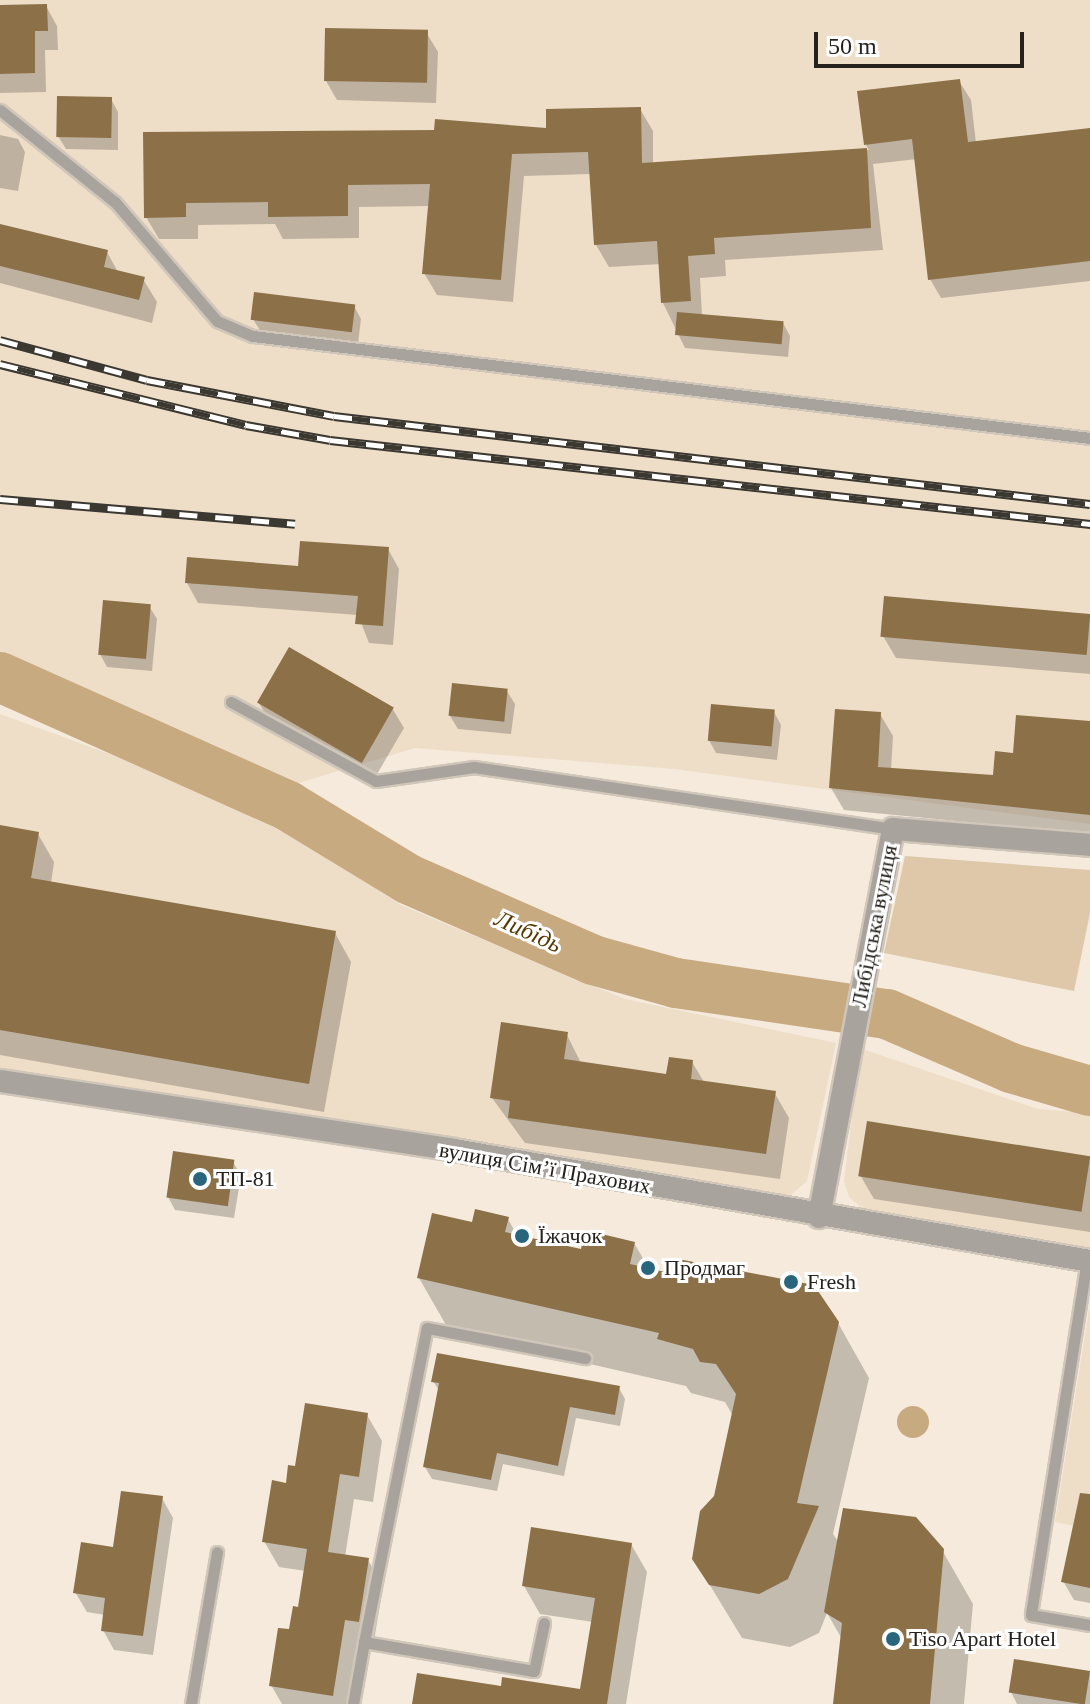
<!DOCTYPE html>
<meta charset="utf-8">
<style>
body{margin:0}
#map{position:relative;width:1090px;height:1704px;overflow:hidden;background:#f5eadb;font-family:"Times New Roman",serif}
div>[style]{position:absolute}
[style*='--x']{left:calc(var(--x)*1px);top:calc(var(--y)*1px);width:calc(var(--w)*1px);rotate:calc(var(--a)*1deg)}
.built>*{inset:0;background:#eedec8}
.green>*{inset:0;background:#dec8a9}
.water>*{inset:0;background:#c8aa81}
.round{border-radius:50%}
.shadow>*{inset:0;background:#0003}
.river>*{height:50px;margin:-25px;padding:0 25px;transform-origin:25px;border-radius:25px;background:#c8aa81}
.building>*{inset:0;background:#8b7048;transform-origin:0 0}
.roads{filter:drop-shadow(2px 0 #d0c6b9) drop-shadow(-2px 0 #d0c6b9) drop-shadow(0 2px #d0c6b9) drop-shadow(0 -2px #d0c6b9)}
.service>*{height:11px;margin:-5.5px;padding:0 5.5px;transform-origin:5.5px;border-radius:5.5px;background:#a8a39d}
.minor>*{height:22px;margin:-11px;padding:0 11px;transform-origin:11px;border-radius:11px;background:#a8a39d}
.rail>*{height:9px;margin-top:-4.5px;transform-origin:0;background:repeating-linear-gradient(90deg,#fff 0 18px,#3b3731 0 36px);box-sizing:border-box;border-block:2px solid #3b3731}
.dots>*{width:22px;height:22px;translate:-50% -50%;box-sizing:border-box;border:4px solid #fff;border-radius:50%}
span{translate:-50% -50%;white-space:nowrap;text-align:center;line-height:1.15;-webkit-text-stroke:6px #fff;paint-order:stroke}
.street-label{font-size:22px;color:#25211c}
.poi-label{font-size:22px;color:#25211c}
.left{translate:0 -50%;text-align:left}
.water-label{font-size:24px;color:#563902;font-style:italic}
.scale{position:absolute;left:814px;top:32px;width:210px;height:36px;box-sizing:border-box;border:4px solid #25211c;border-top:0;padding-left:10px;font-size:24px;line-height:28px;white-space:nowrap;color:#25211c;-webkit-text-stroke:6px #fff;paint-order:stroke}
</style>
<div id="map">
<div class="built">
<div style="clip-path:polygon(0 0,1090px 0,1090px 824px,674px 769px,415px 748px,292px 785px,0 658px)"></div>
<div style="clip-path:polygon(0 714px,266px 811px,401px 905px,625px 999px,836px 1043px,807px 1181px,792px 1194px,777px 1197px,0 1069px)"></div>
<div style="clip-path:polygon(860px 1048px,1038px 1109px,1090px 1113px,1090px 1248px,862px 1208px,849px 1197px,844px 1181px)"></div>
<div style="clip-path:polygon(1090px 1303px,1090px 1529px,1055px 1522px)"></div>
</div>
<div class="green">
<div style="clip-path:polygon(905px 856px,1090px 870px,1090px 913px,1074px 991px,884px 953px)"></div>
</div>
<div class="water">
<div class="round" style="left:897px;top:1406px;width:32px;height:32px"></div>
</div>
<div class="shadow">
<div style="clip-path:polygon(46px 6px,57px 26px,58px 50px,45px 50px,46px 92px,0 93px,0 7px)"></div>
<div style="clip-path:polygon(426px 32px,438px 52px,436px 103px,337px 100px,326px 81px)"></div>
<div style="clip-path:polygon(959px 81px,971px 100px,976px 143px,1090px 130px,1090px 281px,941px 298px,930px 279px,917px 159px,873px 164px,883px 250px,725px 260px,726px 276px,700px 278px,702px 316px,783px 323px,790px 336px,788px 357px,685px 348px,663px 303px,661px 264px,609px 267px,596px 245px,591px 174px,524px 176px,513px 302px,437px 295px,424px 273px,430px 206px,359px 207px,359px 238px,283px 239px,275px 224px,198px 225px,198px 239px,159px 239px,146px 217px,145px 134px,549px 131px,640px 109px,653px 131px,653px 164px,869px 150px,866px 145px)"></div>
<div style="clip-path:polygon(111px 99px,118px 112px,118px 150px,66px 149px,58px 136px)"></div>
<div style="clip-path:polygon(0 135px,18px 139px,25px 152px,18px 191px,0 188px)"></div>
<div style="clip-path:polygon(0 226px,107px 252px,118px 272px,143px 279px,157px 302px,152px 323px,0 283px)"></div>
<div style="clip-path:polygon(354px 306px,361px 319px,358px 344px,261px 332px,253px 319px)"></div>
<div style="clip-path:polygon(388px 549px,399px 569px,393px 645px,369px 643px,358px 615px,198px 603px,187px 583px,300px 568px)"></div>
<div style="clip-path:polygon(149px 606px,157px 619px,152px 671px,107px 667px,100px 654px)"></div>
<div style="clip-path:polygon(1090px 615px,1090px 674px,896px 658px,883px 636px)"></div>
<div style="clip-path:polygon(507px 691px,515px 704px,511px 734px,458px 729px,450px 716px)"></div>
<div style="clip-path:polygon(259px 703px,392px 708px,404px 728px,373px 781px,270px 722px)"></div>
<div style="clip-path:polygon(774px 712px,781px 725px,777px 760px,716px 753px,709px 740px)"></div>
<div style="clip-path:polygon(880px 714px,893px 736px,891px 770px,995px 777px,1015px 755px,1090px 723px,1090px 834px,844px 810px,831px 788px)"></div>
<div style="clip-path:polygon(0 827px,38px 834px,54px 862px,51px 883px,335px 933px,351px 962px,324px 1112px,0 1055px)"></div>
<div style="clip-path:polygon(566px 1033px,581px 1063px,668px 1076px,692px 1062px,704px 1082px,774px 1092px,789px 1118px,780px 1179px,525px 1143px,492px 1098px)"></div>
<div style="clip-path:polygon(1090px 1157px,1090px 1232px,874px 1199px,860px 1175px)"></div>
<div style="clip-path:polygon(233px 1162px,241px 1175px,234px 1218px,175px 1210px,168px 1197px)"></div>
<div style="clip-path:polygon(508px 1219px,518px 1237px,582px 1252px,634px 1243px,650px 1270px,838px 1323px,869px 1378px,833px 1534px,839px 1543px,942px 1550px,973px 1604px,964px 1704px,835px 1704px,842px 1639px,827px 1613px,819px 1633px,790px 1647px,742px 1638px,694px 1559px,716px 1497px,733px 1416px,725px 1402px,691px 1393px,686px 1386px,450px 1332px,419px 1278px,473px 1225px)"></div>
<div style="clip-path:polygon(433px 1381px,619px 1388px,625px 1399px,620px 1426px,576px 1418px,564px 1476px,503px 1464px,497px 1491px,432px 1479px,425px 1467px,440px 1392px)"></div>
<div style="clip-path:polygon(367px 1415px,382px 1441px,373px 1502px,354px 1499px,345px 1557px,368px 1560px,383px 1586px,373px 1647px,359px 1645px,350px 1704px,282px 1704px,271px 1685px,300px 1609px,306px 1571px,279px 1567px,264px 1541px,297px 1468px)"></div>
<div style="clip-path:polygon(162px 1498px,173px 1518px,153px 1655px,114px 1650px,103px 1630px,105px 1615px,87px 1612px,75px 1592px)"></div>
<div style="clip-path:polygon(1090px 1533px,1090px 1603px,1074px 1600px,1063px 1581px)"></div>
<div style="clip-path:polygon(631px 1544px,647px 1572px,626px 1704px,414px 1704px,503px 1688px,582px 1691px,593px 1622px,540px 1614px,524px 1586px)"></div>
<div style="clip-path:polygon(1090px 1673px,1090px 1704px,1017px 1704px,1011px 1692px)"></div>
</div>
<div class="river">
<div style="--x:0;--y:677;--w:316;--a:24.1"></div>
<div style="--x:288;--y:806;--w:140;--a:31.3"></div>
<div style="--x:408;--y:879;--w:202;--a:23.6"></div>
<div style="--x:593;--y:960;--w:86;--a:15.5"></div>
<div style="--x:676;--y:983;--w:213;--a:8.4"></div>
<div style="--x:887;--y:1014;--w:135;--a:23.5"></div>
<div style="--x:1011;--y:1068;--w:82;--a:16.2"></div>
</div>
<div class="building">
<div style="clip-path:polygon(47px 4px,48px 31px,35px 31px,35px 73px,0 74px,0 5px)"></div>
<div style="left:325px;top:28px;width:103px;height:53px;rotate:1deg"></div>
<div style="clip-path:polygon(960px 79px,968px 142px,1090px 128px,1090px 261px,928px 280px,912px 139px,864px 145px,857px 91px)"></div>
<div style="left:57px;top:96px;width:55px;height:41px;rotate:1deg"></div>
<div style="clip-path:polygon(641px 107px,642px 163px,867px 148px,871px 228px,714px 238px,715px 254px,688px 256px,691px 301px,661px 303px,657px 241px,594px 245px,588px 152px,512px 154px,501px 280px,422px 274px,430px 184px,348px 185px,348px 216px,268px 217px,268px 202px,186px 203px,186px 217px,144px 218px,143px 132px,434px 130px,435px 119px,546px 128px,546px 109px)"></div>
<div style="clip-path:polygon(0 224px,108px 250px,104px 267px,145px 277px,139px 300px,0 266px)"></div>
<div style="left:254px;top:292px;width:102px;height:28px;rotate:7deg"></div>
<div style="left:677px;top:312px;width:107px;height:23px;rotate:5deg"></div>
<div style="clip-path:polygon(300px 541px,389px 547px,383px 626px,355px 624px,358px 596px,185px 583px,187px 557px,298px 566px)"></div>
<div style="left:884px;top:596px;width:207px;height:41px;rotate:5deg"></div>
<div style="left:103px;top:600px;width:48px;height:55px;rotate:5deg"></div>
<div style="left:289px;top:647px;width:121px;height:64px;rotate:30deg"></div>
<div style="left:452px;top:683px;width:56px;height:33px;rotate:6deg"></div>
<div style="left:711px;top:704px;width:64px;height:37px;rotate:5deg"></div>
<div style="clip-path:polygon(835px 709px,881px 712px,878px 767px,993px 775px,995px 751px,1013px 753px,1016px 715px,1090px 721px,1090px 815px,829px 788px)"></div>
<div style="clip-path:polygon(0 825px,39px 832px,31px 878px,336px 931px,309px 1084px,0 1030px)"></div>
<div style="clip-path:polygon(501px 1022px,568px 1032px,564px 1059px,666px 1074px,669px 1057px,693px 1060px,691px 1079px,776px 1091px,766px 1154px,508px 1118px,510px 1101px,490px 1098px)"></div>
<div style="left:867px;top:1121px;width:226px;height:56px;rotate:9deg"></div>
<div style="left:173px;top:1151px;width:62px;height:47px;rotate:8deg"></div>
<div style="clip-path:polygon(475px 1209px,509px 1217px,505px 1232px,581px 1249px,585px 1230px,635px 1242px,630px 1264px,674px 1274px,678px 1259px,814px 1285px,839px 1322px,797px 1503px,819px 1506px,788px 1579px,759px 1594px,709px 1585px,692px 1559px,700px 1511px,714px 1496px,736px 1394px,716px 1364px,700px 1362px,693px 1349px,657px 1339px,659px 1333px,417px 1278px,432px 1213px,472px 1222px)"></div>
<div style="clip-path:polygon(437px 1353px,620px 1386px,615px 1415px,570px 1407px,558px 1466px,497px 1453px,491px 1480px,423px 1467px,439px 1383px,431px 1382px)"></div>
<div style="clip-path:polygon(305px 1403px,368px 1413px,359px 1477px,340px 1474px,328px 1552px,369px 1558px,359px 1622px,345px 1620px,333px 1696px,269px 1686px,278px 1628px,289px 1629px,293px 1606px,298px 1607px,307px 1549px,262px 1542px,272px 1480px,286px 1483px,288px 1465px,295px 1466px)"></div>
<div style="clip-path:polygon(121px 1491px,163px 1496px,143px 1636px,101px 1631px,105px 1598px,73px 1593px,81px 1542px,113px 1547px)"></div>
<div style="clip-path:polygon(1080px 1493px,1090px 1494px,1090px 1588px,1061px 1582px)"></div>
<div style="clip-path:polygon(843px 1508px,916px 1517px,944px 1549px,930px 1704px,833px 1704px,842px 1623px,824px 1612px)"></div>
<div style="clip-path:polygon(531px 1527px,632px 1543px,607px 1704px,412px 1704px,417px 1673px,501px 1686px,502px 1677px,580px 1689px,595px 1598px,522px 1586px)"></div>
<div style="left:1014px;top:1659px;width:77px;height:34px;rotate:9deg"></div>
</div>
<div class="roads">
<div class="service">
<div style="--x:0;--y:110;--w:147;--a:38.7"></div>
<div style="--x:115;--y:202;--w:157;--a:49.4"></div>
<div style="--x:217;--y:321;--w:39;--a:23"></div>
<div style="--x:253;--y:336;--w:843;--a:6.95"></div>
<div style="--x:231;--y:702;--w:165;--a:28.6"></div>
<div style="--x:376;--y:781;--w:99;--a:-8.1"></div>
<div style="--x:474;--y:767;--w:424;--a:8.4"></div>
<div style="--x:1087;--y:1260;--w:359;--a:99"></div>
<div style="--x:1031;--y:1615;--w:60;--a:9.6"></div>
<div style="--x:364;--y:1642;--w:320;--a:-78.7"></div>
<div style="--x:427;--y:1328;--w:161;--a:10.8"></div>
<div style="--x:191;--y:1704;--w:154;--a:-80.3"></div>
<div style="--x:353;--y:1704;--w:63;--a:-79.9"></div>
<div style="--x:364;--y:1642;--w:172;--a:9.7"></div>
<div style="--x:534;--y:1671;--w:49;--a:-78.2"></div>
</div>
<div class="minor">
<div style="--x:0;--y:1081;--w:459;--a:8.6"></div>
<div style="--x:454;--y:1150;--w:646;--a:9.9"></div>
<div style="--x:819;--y:1217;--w:395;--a:-79.2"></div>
<div style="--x:893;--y:829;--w:198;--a:4.6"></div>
</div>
</div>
<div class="rail">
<div style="--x:0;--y:340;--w:152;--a:15.2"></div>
<div style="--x:147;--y:380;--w:190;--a:10.9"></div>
<div style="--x:334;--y:416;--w:761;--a:6.64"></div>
<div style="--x:0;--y:364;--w:253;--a:13.9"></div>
<div style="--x:246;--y:425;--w:85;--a:10.1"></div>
<div style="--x:330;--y:440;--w:765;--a:6.31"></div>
<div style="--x:0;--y:499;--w:296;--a:4.8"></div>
</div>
<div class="dots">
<div style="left:200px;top:1179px;background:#29667d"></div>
<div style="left:522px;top:1236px;background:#29667d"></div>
<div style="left:648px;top:1268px;background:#29667d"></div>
<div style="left:791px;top:1282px;background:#29667d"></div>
<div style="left:893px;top:1639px;background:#29667d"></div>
</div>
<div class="street-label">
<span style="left:874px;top:926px;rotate:-79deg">Либідська вулиця</span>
<span style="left:545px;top:1168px;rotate:10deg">вулиця Сімʼї Прахових</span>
</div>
<div class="poi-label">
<span class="left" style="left:216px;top:1179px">ТП-81</span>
<span class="left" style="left:538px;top:1236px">Їжачок</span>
<span class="left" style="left:664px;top:1268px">Продмаг</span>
<span class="left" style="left:807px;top:1282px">Fresh</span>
<span class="left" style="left:909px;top:1639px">Tiso Apart Hotel</span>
</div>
<div class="water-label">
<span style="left:528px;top:932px;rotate:24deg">Либідь</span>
</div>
<div class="scale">50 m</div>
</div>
